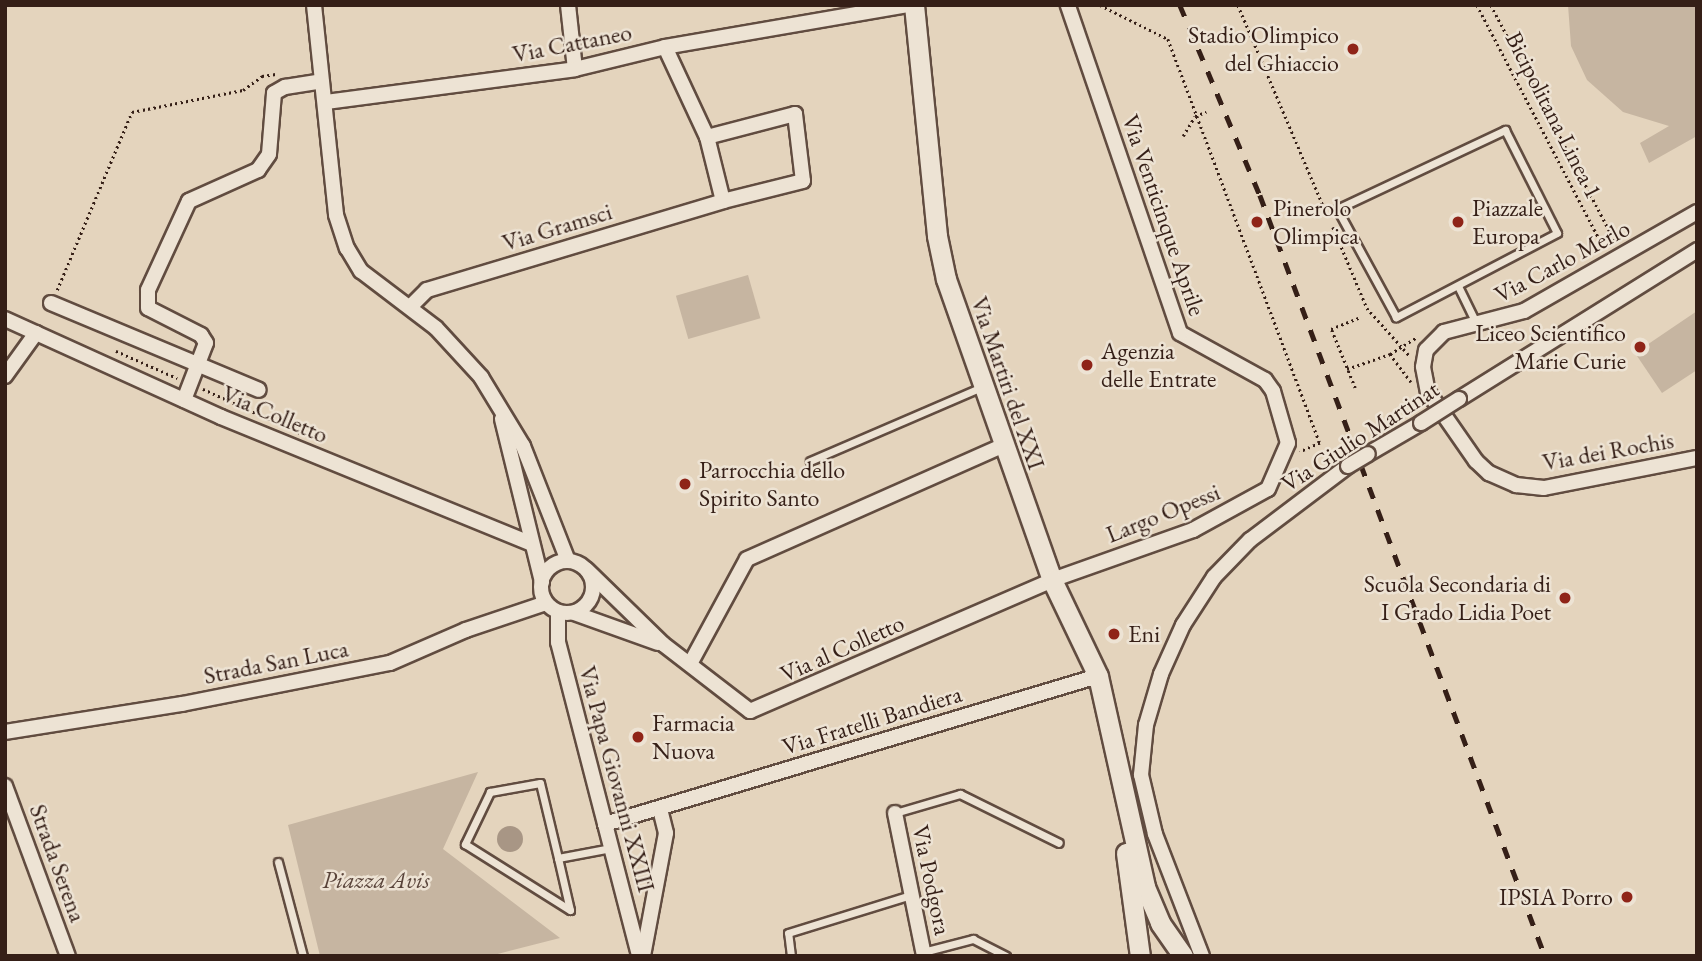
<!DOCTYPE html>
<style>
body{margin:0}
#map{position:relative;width:1702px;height:961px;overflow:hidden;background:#e4d4bd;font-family:"EB Garamond",serif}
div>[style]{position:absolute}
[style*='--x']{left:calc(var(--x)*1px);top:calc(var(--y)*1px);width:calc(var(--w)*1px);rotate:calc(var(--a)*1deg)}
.green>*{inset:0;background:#c6b5a1;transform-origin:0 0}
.water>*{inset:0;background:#a89685}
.round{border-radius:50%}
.path>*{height:2.5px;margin-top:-1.25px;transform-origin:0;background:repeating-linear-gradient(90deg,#351f17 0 2px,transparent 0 5.5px)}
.roads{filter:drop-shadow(2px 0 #614c40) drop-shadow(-2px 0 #614c40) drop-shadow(0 2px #614c40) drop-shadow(0 -2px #614c40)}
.lane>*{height:7px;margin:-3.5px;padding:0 3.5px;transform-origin:3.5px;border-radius:3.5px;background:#ede3d4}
.street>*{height:14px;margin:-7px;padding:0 7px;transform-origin:7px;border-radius:7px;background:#ede3d4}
.street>.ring{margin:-7px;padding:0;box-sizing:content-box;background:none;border:14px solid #ede3d4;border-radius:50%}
.secondary>*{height:19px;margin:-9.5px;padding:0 9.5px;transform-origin:9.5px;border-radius:9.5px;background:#ede3d4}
.rail>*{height:4.5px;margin-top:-2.25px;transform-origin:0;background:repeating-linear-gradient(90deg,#351f17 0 12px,transparent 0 24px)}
.bridges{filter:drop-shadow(2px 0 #614c40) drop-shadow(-2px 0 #614c40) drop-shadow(0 2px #614c40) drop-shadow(0 -2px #614c40)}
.street-bridge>*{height:14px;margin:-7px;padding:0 7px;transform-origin:7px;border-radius:7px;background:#ede3d4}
.dots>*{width:19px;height:19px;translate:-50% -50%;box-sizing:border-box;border:4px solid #ede3d4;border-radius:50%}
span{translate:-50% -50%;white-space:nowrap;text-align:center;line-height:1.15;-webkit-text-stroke:5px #ede3d4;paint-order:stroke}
.poi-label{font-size:24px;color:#351f17}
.right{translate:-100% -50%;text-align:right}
.left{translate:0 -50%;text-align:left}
.street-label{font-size:24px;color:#351f17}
.park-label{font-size:24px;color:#59443a;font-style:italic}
.frame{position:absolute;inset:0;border:7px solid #351f17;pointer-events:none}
</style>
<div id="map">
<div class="green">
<div style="clip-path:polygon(1568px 5px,1697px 5px,1697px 136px,1649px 163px,1640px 143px,1669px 126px,1623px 112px,1587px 80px,1571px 46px)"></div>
<div style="left:748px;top:275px;width:45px;height:75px;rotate:74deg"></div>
<div style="clip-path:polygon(1697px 311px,1697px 370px,1662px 393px,1635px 353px)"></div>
<div style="clip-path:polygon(478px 772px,443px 849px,560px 938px,490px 956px,320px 956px,288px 825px)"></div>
</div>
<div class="water">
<div class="round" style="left:497px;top:826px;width:26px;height:26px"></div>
</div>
<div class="path">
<div style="--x:1100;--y:5;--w:76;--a:26.6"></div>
<div style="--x:1168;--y:39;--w:432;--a:69.4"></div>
<div style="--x:1320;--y:443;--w:22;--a:156"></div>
<div style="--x:1238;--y:5;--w:225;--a:67"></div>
<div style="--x:1477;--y:5;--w:274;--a:62.4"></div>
<div style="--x:1491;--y:5;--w:267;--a:62.3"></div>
<div style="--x:1183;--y:136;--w:23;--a:-59"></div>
<div style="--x:1195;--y:116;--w:12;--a:-20"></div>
<div style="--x:1333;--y:227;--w:88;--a:67.2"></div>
<div style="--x:1367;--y:308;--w:63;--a:48.2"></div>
<div style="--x:57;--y:290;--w:193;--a:-67.2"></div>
<div style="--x:132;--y:112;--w:113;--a:-11.2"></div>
<div style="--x:243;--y:90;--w:24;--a:-36"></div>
<div style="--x:262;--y:76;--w:14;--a:-8"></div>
<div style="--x:116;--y:351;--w:67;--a:23.9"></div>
<div style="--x:1390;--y:354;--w:35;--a:53"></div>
<div style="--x:1347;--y:369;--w:46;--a:-19.2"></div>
<div style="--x:1390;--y:354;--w:31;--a:-32"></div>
<div style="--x:1355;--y:388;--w:64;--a:-112.1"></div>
<div style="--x:1331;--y:329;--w:31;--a:-22"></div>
<div style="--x:203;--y:389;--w:107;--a:24.4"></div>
</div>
<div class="roads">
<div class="lane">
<div style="--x:1505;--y:130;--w:115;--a:63.2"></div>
<div style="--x:1557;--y:233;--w:182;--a:152.4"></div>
<div style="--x:1396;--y:317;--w:123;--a:-118.6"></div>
<div style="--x:1337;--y:209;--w:186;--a:-25.2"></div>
<div style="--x:1458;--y:286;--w:43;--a:64"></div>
<div style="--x:810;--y:461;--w:187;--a:-23.3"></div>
<div style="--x:895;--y:813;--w:68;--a:-16.3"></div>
<div style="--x:960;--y:794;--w:110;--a:26.3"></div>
<div style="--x:558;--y:858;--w:77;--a:-103.5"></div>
<div style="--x:540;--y:783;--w:51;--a:169.8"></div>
<div style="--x:490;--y:792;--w:58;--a:115.7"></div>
<div style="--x:465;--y:844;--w:124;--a:32.2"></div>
<div style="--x:570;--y:910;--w:53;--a:-103"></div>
<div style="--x:558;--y:858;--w:54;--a:-10.7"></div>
<div style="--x:278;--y:862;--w:97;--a:75.1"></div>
<div style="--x:923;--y:952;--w:52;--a:-14.6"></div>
<div style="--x:973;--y:939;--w:37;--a:27"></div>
<div style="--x:791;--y:956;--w:23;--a:-97"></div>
<div style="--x:788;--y:933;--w:129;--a:-17.2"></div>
</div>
<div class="street">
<div style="--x:314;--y:5;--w:211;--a:84"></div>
<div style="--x:336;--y:215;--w:35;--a:72"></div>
<div style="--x:347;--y:248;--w:27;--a:59"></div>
<div style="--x:361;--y:271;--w:94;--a:37.2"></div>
<div style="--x:436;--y:328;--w:67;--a:47.4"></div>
<div style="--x:481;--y:377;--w:81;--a:58.7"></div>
<div style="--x:523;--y:446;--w:123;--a:68.6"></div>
<div style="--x:568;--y:5;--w:64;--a:83.8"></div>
<div style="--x:326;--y:102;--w:251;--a:-7.5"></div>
<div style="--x:575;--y:69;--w:93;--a:-13.7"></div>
<div style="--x:665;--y:47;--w:248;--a:-9.8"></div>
<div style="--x:707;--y:137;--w:91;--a:-14.6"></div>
<div style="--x:795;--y:114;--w:67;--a:83.2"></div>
<div style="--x:803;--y:181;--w:82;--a:166"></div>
<div style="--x:1697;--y:212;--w:199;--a:150.2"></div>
<div style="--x:1524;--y:311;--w:83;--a:165.3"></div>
<div style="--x:1444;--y:332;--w:25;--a:135"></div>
<div style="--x:1426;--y:350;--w:17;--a:100"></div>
<div style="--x:1423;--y:367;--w:25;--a:79"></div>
<div style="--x:1428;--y:392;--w:84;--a:55.2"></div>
<div style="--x:1476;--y:461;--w:18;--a:43"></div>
<div style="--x:1489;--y:473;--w:30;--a:24"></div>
<div style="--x:1516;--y:485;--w:28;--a:6"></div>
<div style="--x:1544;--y:488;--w:156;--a:-11.1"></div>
<div style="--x:51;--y:303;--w:225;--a:22.7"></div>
<div style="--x:410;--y:307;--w:24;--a:-45"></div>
<div style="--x:427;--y:290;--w:309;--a:-16.7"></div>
<div style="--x:723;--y:201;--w:66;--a:-104"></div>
<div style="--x:707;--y:137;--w:99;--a:-115"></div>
<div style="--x:5;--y:319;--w:237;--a:24.4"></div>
<div style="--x:221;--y:417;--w:334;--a:22.2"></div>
<div style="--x:5;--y:376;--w:53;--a:-54.2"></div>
<div style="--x:1459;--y:399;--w:281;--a:-32"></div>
<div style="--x:184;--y:400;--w:61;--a:-68.9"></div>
<div style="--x:206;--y:343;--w:9;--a:-122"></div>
<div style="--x:201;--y:335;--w:59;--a:-153"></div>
<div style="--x:148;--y:308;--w:18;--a:-90"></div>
<div style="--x:148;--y:290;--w:98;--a:-65.3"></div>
<div style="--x:189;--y:201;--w:76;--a:-24.2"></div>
<div style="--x:258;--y:170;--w:19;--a:-55"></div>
<div style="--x:269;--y:154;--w:61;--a:-85.3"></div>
<div style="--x:274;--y:93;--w:13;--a:-29"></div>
<div style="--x:285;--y:87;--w:37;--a:-9"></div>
<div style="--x:502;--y:419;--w:168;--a:76.2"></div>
<div style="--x:1368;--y:454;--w:61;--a:-30.3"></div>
<div class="ring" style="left:541px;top:561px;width:38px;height:38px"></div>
<div style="--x:587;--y:570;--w:106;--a:44.2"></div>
<div style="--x:663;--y:644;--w:110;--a:37.6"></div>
<div style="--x:750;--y:711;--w:329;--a:-23.4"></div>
<div style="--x:1052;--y:580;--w:150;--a:-19.5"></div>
<div style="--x:1193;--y:530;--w:85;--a:-28.7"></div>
<div style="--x:1268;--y:489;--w:50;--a:-66.5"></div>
<div style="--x:1288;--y:443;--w:54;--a:-106.1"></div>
<div style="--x:1273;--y:391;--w:14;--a:-126"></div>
<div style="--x:1265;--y:380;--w:97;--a:-151.1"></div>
<div style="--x:1180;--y:333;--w:347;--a:-108.9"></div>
<div style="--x:558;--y:612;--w:30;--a:90"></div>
<div style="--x:558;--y:642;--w:324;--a:75.5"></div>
<div style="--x:574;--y:613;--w:89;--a:19.7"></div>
<div style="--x:690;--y:664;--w:119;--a:-61.5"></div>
<div style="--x:747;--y:559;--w:279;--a:-23.9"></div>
<div style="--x:5;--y:732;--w:179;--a:-9"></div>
<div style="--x:182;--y:704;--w:212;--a:-11.2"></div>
<div style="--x:390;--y:663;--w:83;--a:-23.5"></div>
<div style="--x:466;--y:630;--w:84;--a:-18.6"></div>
<div style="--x:5;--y:786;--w:181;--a:69.7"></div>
<div style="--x:895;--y:813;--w:146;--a:78.5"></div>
<div style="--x:605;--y:824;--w:515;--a:-16.71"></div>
<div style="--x:643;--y:956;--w:125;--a:-79.4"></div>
<div style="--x:666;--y:833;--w:25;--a:-104"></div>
<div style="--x:1202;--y:956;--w:131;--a:-111.1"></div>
<div style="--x:1155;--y:834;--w:61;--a:-103.3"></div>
<div style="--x:1141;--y:775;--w:50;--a:-84.3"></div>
<div style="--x:1146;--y:725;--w:53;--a:-73.6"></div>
<div style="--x:1161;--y:674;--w:54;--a:-65.8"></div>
<div style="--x:1183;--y:625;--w:57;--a:-57.1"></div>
<div style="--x:1214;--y:577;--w:52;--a:-45.8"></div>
<div style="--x:1250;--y:540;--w:123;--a:-37.1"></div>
</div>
<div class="secondary">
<div style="--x:914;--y:5;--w:232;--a:84.3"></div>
<div style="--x:937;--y:236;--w:44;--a:78.2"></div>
<div style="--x:946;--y:279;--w:319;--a:70.6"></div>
<div style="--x:1052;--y:580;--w:106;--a:64.4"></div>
<div style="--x:1098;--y:676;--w:216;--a:77.4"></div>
<div style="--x:1145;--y:887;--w:39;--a:67"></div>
<div style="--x:1160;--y:923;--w:40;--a:55.1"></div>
<div style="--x:1126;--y:853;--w:104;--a:82.3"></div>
</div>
</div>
<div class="rail">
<div style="--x:1180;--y:5;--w:206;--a:67.2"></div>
<div style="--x:1260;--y:195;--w:813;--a:69.47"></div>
</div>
<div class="bridges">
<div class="street-bridge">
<div style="--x:1421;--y:423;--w:45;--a:-32.3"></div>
<div style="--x:1348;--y:466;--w:23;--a:-31"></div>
</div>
</div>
<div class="dots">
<div style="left:1353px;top:49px;background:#8f2418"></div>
<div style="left:1257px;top:222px;background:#8f2418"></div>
<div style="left:1458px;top:222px;background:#8f2418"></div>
<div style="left:1640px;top:347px;background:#8f2418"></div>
<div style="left:1087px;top:365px;background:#8f2418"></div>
<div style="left:685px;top:484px;background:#8f2418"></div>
<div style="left:1565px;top:598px;background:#8f2418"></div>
<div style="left:1114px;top:634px;background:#8f2418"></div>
<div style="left:638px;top:737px;background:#8f2418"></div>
<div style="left:1627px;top:897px;background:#8f2418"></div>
</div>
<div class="poi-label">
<span class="right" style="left:1339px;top:49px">Stadio Olimpico<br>del Ghiaccio</span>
<span class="left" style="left:1273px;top:222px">Pinerolo<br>Olimpica</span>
<span class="left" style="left:1472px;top:222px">Piazzale<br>Europa</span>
<span class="right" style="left:1626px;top:347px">Liceo Scientifico<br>Marie Curie</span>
<span class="left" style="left:1101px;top:365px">Agenzia<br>delle Entrate</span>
<span class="left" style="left:699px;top:484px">Parrocchia dello<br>Spirito Santo</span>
<span class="right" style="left:1551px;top:598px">Scuola Secondaria di<br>I Grado Lidia Poet</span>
<span class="left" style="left:1128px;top:634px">Eni</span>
<span class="left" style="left:652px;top:737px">Farmacia<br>Nuova</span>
<span class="right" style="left:1613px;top:897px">IPSIA Porro</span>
</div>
<div class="street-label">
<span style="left:572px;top:43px;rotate:-11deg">Via Cattaneo</span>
<span style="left:1554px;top:115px;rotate:63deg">Bicipolitana Linea 1</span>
<span style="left:1164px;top:215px;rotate:71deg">Via Venticinque Aprile</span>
<span style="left:557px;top:227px;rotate:-17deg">Via Gramsci</span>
<span style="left:1562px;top:261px;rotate:-28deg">Via Carlo Merlo</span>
<span style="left:1008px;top:383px;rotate:71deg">Via Martiri del XXI</span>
<span style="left:275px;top:414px;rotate:23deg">Via Colletto</span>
<span style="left:1360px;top:436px;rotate:-33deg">Via Giulio Martinat</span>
<span style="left:1608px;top:451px;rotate:-10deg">Via dei Rochis</span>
<span style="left:1163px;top:513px;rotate:-22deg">Largo Opessi</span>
<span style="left:842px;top:648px;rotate:-24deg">Via al Colletto</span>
<span style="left:276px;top:662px;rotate:-11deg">Strada San Luca</span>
<span style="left:872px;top:720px;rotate:-17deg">Via Fratelli Bandiera</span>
<span style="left:617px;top:779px;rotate:75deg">Via Papa Giovanni XXIII</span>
<span style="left:58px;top:863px;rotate:70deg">Strada Serena</span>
<span style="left:932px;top:880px;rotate:78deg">Via Podgora</span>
</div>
<div class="park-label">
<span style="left:376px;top:880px">Piazza Avis</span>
</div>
<div class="frame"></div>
</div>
